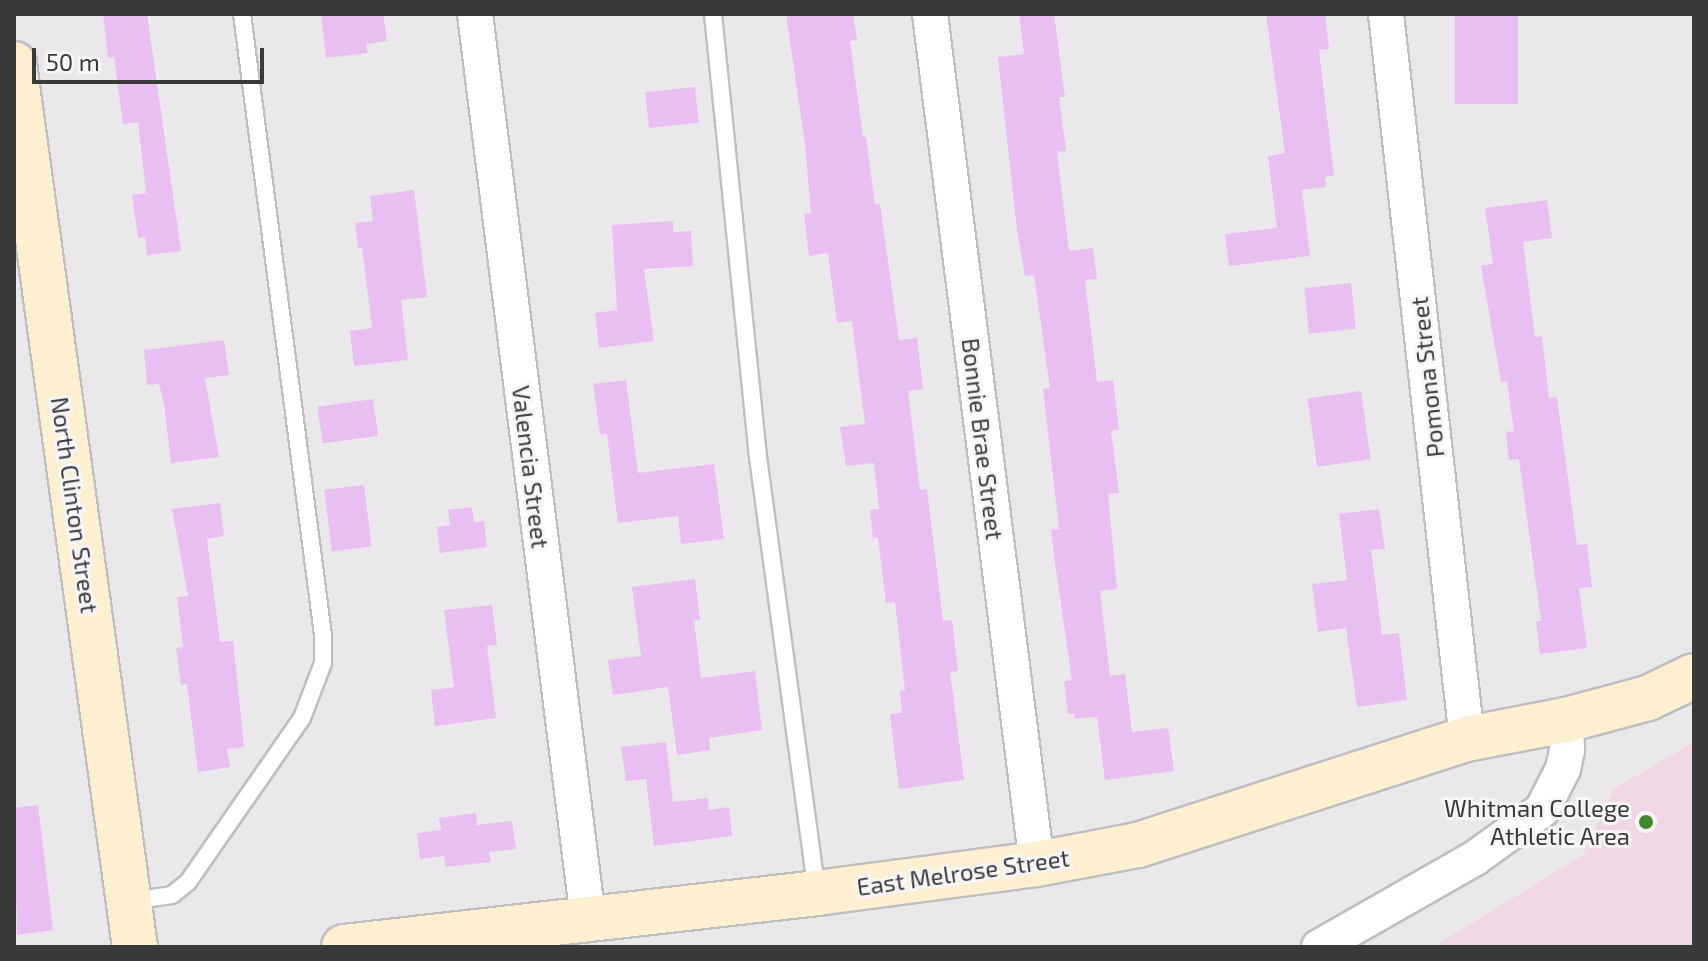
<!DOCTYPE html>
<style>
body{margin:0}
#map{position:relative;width:1708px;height:961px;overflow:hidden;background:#ebe8eb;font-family:"Exo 2",sans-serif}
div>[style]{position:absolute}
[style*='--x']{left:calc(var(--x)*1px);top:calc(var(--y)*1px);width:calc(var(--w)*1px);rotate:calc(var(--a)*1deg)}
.education>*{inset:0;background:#efd8e4}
.building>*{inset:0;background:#e9bff2;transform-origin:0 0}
.roads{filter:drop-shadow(2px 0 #c0bec1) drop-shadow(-2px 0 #c0bec1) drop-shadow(0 2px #c0bec1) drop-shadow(0 -2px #c0bec1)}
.lane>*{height:16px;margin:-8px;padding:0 8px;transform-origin:8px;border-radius:8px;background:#fff}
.street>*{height:34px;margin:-17px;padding:0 17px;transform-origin:17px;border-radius:17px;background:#fff}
.secondary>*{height:44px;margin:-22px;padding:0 22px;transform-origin:22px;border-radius:22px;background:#fcf0d1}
.dots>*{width:22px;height:22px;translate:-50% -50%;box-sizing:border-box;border:4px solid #f8f5f9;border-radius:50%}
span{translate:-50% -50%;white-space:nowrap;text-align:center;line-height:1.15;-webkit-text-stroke:6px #f8f5f9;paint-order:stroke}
.street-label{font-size:24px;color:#3b3a3b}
.poi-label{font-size:24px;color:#3b3a3b}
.right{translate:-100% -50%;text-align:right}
.frame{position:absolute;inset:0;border:16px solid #3b3a3b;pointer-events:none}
.scale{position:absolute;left:32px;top:48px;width:232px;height:36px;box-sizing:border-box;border:4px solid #3b3a3b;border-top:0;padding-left:10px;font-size:24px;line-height:28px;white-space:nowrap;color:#3b3a3b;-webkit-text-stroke:6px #f8f5f9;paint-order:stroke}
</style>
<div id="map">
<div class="education">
<div style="clip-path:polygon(1694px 742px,1694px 947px,1433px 947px,1583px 855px,1614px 789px)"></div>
</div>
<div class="building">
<div style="clip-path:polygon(103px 14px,147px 14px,181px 251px,147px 255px,145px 237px,138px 238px,132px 195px,146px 193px,138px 122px,123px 124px,114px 57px,108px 58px)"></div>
<div style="clip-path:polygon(321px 14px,383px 14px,387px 41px,366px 44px,368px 53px,326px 58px)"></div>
<div style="clip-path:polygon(786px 14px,853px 14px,857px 40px,850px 41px,863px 137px,866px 137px,875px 205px,880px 204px,899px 340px,917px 338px,923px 389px,908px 391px,920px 490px,927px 489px,943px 621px,952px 620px,958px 671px,950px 672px,964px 780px,899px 789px,890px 714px,902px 713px,900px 691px,905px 690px,895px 602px,886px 603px,878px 537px,873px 538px,870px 510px,879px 509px,874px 463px,846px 466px,840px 427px,865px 424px,852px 321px,837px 323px,828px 253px,809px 256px,804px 214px,811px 213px,805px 144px)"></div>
<div style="clip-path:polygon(1019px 14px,1054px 14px,1065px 97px,1059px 97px,1066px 151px,1057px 152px,1069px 251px,1093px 248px,1097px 279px,1085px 280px,1097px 382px,1113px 380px,1119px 430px,1111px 431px,1119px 493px,1108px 494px,1117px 589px,1100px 591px,1110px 676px,1125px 674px,1132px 732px,1168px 728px,1174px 771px,1105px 780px,1097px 717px,1075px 719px,1074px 714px,1068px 714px,1064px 681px,1072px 680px,1055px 563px,1051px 530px,1059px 529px,1043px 389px,1050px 388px,1034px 275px,1025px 276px,1017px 230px,998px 57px,1024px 54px)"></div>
<div style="clip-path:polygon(1266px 14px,1325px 14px,1329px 49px,1319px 50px,1334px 176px,1325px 177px,1326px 187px,1302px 190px,1310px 256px,1229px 266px,1225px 234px,1277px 228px,1268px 156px,1285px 153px)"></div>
<div style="left:1455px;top:14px;width:63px;height:90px"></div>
<div style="left:695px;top:87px;width:36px;height:50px;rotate:84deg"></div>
<div style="clip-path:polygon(414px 190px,427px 297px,401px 300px,408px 360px,354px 366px,350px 331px,372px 328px,362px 247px,358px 248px,355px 223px,373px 221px,370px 196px)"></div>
<div style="clip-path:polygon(1547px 200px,1552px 238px,1523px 242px,1535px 337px,1542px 336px,1549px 398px,1557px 397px,1577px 545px,1587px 544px,1592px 587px,1579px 588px,1587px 648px,1540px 654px,1536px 621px,1541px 621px,1519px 459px,1509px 460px,1506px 432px,1514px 431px,1507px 381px,1501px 382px,1481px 266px,1493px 264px,1485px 208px)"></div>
<div style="clip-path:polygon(673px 221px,673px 232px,691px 231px,693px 266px,644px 269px,654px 341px,599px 348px,595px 313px,617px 310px,612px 225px)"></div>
<div style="left:1351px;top:283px;width:46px;height:47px;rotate:84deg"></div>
<div style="clip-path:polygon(224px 340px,229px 375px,205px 378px,219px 457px,171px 463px,164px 404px,159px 384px,147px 385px,144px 350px)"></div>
<div style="clip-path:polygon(626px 380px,638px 473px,714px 464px,724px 539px,681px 544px,678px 516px,618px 523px,607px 434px,600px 434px,593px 384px)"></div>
<div style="left:1361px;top:391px;width:69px;height:54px;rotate:82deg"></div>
<div style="left:373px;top:399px;width:37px;height:56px;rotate:82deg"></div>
<div style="left:364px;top:485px;width:62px;height:40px;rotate:83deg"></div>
<div style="clip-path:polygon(220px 503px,224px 536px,207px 539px,220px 642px,233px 641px,244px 747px,227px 749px,230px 767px,198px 772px,187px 684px,181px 685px,176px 648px,183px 647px,177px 597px,188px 596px,172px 509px)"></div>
<div style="clip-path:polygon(472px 507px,474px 522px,484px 521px,487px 547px,440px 553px,437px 527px,450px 525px,448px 510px)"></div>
<div style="clip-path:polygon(1379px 509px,1385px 549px,1371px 550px,1382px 635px,1399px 633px,1407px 700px,1357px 707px,1346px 628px,1318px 632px,1312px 584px,1347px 580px,1339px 514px)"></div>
<div style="clip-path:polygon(695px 579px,700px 620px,694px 621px,701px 678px,755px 671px,762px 730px,709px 738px,710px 750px,677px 755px,668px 687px,613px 695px,608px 660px,641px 656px,632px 587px)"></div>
<div style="clip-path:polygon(492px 605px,497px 645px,487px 646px,496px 718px,435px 726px,431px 690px,454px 687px,444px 610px)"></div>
<div style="clip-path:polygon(666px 742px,673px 802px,708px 798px,709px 810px,729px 807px,732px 836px,654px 846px,646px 779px,626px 781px,621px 747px)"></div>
<div style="clip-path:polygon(38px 805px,53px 930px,17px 935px,14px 808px)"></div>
<div style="clip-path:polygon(476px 813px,477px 825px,512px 821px,516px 849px,489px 852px,491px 862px,446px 867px,444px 856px,420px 859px,417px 833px,441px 830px,439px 818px)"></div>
</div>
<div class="roads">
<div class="lane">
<div style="--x:713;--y:14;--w:445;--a:84.2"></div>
<div style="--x:758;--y:457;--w:438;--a:82.3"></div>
<div style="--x:131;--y:901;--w:41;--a:-8.3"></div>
<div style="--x:172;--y:895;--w:21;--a:-39"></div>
<div style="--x:188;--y:882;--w:200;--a:-55.2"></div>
<div style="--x:302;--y:718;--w:59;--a:-69.1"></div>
<div style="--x:323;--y:663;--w:28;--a:-90"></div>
<div style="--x:323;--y:635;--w:626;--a:-97.43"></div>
</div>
<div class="street">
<div style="--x:475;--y:14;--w:912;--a:82.88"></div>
<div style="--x:930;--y:14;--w:857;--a:82.83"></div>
<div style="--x:1386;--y:14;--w:730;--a:83.63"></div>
<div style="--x:1319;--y:947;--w:180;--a:-29.7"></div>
<div style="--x:1475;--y:858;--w:82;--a:-35.6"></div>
<div style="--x:1542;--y:810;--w:46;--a:-62.9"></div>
<div style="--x:1563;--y:769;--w:19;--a:-78"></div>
<div style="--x:1567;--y:750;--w:30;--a:-92"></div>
</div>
<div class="secondary">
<div style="--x:14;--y:64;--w:891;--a:82.2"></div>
<div style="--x:344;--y:947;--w:476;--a:-6.5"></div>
<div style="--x:817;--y:893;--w:222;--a:-7.5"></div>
<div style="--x:1037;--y:864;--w:103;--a:-10.7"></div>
<div style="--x:1138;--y:845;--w:346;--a:-17.9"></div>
<div style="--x:1467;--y:739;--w:101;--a:-10.9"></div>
<div style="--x:1566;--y:720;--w:85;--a:-15"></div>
<div style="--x:1648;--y:698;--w:51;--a:-25.6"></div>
</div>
</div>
<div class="dots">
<div style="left:1646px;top:822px;background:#41872b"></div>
</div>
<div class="street-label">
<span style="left:1427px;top:377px;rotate:-96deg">Pomona Street</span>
<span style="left:983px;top:439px;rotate:83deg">Bonnie Brae Street</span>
<span style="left:531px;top:467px;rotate:83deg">Valencia Street</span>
<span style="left:75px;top:505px;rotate:82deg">North Clinton Street</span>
<span style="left:963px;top:872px;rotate:-8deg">East Melrose Street</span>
</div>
<div class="poi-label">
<span class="right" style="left:1630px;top:822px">Whitman College<br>Athletic Area</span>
</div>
<div class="frame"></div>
<div class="scale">50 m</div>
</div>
